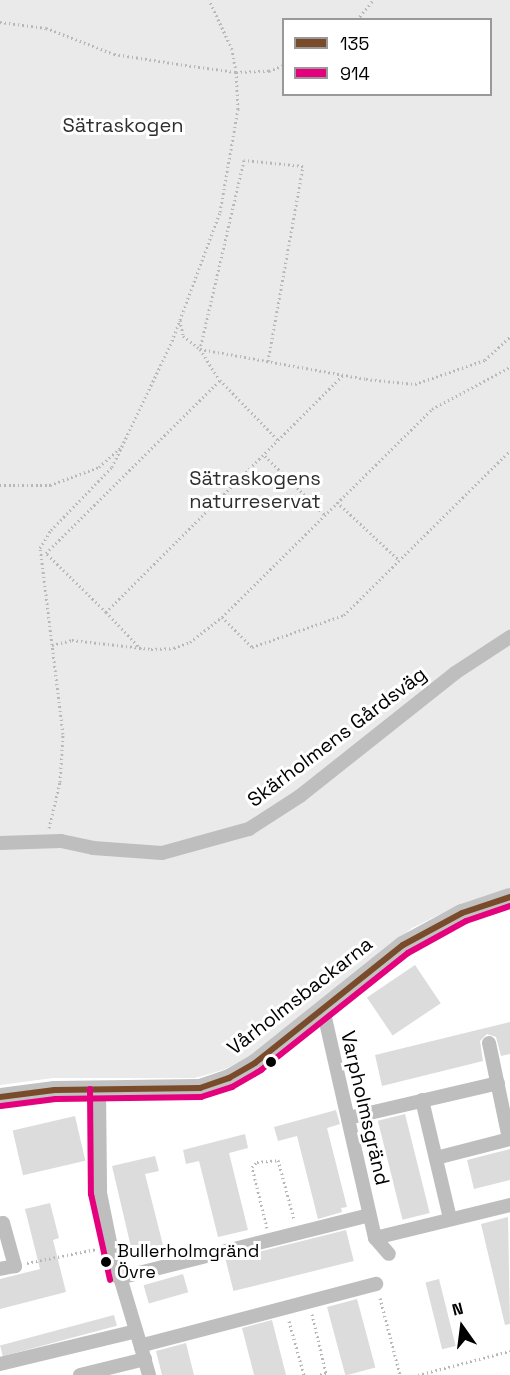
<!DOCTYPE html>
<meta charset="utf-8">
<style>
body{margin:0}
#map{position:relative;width:510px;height:1375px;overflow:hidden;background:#fff;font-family:"Space Grotesk",sans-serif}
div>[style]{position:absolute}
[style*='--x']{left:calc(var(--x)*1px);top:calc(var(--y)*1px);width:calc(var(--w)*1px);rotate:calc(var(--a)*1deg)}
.green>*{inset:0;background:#eaeaea}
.building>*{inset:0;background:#dcdcdc;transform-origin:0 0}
.path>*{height:3px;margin-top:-1.5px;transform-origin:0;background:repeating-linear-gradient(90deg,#b8b8b8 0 1.5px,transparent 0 4.5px)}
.street>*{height:14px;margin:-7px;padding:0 7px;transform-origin:7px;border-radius:7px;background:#bebebe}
.secondary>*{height:18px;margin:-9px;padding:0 9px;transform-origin:9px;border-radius:9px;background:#c1c1c1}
.bus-1>*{height:6px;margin:-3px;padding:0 3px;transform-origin:3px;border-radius:3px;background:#7a4b2a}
.bus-2>*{height:6px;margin:-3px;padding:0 3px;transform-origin:3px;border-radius:3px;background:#e5007d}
.dots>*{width:16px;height:16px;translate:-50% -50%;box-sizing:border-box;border:3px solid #fff;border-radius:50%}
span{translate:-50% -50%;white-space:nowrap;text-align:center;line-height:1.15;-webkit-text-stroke:6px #fff;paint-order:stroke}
.bus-label{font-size:18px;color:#000}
.left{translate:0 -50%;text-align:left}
.park-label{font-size:20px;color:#2f2f2f}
.street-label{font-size:20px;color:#000}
.legend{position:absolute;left:282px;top:18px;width:210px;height:78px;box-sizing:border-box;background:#fff;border:2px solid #999;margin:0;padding:8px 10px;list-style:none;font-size:18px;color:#000}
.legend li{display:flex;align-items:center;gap:12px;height:30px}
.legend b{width:30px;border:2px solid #999}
.north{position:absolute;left:432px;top:1297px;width:60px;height:60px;-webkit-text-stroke:4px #fff;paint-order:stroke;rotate:346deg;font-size:16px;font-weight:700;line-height:24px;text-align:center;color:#000}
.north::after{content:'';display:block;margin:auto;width:21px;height:27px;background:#000;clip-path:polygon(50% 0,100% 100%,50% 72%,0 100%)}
</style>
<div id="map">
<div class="green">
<div style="clip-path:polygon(evenodd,0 0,510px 0,510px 888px,461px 904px,412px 928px,251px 1056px,223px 1070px,195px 1078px,53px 1078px,0 1085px,0 0,284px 20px,490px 20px,490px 94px,284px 94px,284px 20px)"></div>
</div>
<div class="building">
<div style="left:415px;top:965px;width:46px;height:58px;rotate:56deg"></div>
<div style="clip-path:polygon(510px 1022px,510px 1054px,501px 1056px,496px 1037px,487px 1034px,480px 1041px,483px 1061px,382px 1086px,375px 1055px)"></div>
<div style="clip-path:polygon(336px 1110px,340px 1124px,327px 1128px,347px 1207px,341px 1208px,342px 1212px,318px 1219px,297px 1136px,278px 1141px,274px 1127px)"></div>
<div style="left:405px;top:1114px;width:102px;height:28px;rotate:76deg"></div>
<div style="left:75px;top:1116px;width:46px;height:64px;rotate:77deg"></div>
<div style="clip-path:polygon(245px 1134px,248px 1148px,229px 1153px,248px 1230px,218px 1237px,199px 1161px,186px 1164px,183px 1150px)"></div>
<div style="clip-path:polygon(510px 1149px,510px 1180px,474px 1189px,467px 1160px)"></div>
<div style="clip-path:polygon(155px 1156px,159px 1171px,145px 1174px,165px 1253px,134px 1260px,112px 1166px)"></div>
<div style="clip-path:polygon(50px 1203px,59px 1238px,53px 1240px,66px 1292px,0 1309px,0 1279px,40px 1269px,25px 1209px)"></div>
<div style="clip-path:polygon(508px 1217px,510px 1324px,505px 1325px,481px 1224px)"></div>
<div style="left:346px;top:1230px;width:32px;height:124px;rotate:76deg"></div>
<div style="left:183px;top:1274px;width:19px;height:41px;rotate:74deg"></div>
<div style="left:439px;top:1279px;width:69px;height:14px;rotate:76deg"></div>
<div style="left:357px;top:1299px;width:71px;height:31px;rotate:75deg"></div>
<div style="left:114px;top:1315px;width:11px;height:118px;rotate:75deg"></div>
<div style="clip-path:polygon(272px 1320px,286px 1375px,254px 1375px,242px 1328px)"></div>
<div style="clip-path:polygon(186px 1343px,194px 1375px,162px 1375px,156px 1351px)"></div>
</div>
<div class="path">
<div style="--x:357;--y:20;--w:26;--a:-51"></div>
<div style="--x:0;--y:22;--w:46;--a:7.4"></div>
<div style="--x:46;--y:28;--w:73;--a:20.9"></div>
<div style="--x:114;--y:54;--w:72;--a:8.8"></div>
<div style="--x:185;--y:65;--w:51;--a:7.8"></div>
<div style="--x:236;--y:72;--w:33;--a:-2"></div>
<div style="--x:269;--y:71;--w:16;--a:-22"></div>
<div style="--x:180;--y:320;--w:16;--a:79"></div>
<div style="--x:183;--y:336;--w:21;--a:37"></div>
<div style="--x:200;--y:349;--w:36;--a:58"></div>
<div style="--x:268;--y:361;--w:198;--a:-79.8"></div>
<div style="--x:303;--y:166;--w:59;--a:-174.2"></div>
<div style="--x:244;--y:160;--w:194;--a:103.1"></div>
<div style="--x:200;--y:349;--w:169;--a:10.2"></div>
<div style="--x:366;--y:379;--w:49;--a:5.8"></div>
<div style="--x:415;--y:384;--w:74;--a:-18.9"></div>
<div style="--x:485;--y:360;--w:34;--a:-43"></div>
<div style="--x:265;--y:456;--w:83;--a:44.5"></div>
<div style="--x:0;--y:485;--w:50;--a:0"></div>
<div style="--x:50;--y:485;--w:52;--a:-20.2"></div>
<div style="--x:99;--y:467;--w:30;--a:-42"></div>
<div style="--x:337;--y:502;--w:85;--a:43.1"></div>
<div style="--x:106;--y:612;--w:84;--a:-135.5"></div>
<div style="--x:46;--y:553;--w:245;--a:-44.8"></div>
<div style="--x:220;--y:380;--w:85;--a:46"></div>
<div style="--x:222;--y:617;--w:296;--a:-44.7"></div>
<div style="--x:432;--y:409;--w:89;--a:-28.3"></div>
<div style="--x:52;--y:645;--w:21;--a:-14"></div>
<div style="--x:72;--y:640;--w:80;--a:6.5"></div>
<div style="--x:151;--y:649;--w:23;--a:-2"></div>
<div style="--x:174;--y:648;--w:17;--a:-21"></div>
<div style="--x:190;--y:642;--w:41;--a:-38"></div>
<div style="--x:222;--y:617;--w:42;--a:45"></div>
<div style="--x:252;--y:647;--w:97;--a:-19.2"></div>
<div style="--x:344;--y:615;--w:233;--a:-44.7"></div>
<div style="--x:141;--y:649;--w:51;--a:-133.4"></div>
<div style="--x:106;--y:612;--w:335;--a:-45"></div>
<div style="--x:49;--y:828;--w:47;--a:-76.6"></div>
<div style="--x:60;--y:782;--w:48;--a:-86.4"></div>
<div style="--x:63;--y:734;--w:187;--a:-97"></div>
<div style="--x:40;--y:548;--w:21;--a:-59"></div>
<div style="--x:51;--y:530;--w:88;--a:-45.9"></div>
<div style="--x:112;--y:467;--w:140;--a:-64.5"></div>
<div style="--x:172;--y:341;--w:138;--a:-69.6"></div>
<div style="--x:220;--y:212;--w:105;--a:-80.1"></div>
<div style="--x:238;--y:109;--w:37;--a:-93"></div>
<div style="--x:236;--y:72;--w:23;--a:-100"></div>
<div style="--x:232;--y:49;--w:54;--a:-115.1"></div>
<div style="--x:267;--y:1228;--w:63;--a:-103.8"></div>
<div style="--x:252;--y:1167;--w:7;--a:-45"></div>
<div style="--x:257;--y:1162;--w:21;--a:-5"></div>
<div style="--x:278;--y:1160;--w:61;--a:74.8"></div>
<div style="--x:27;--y:1263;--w:71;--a:-11.3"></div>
<div style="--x:380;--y:1298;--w:80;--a:75.4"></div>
<div style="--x:312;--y:1314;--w:61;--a:76.7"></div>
<div style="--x:326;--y:1373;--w:9;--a:167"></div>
<div style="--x:289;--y:1321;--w:56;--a:74.5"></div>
<div style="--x:418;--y:1375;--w:95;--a:-14.6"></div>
</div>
<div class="street">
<div style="--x:0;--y:843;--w:61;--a:-1.9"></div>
<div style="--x:61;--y:841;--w:33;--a:12"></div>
<div style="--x:93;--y:848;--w:69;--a:4.1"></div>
<div style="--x:162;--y:853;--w:90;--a:-15.4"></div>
<div style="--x:249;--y:829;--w:61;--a:-32.9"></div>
<div style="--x:300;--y:796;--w:198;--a:-38.4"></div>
<div style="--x:455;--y:673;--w:66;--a:-33.2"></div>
<div style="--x:323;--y:1009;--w:235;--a:77.2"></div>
<div style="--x:375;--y:1238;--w:21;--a:49"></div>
<div style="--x:489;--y:1043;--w:98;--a:78.2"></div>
<div style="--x:99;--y:1089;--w:104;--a:89.4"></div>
<div style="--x:100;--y:1193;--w:55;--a:78.5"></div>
<div style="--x:111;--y:1247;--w:104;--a:73.3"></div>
<div style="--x:422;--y:1100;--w:121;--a:76.7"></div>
<div style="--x:348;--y:1118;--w:154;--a:-13.1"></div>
<div style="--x:436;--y:1158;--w:76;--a:-14.4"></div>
<div style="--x:0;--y:1224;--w:3;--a:-18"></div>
<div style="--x:3;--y:1223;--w:45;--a:74.4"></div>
<div style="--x:15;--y:1266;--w:15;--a:169"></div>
<div style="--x:375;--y:1238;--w:139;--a:-13.7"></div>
<div style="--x:119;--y:1278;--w:258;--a:-14.1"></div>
<div style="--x:0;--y:1364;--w:140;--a:-13.6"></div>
<div style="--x:80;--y:1375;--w:67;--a:-13.8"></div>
<div style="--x:149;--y:1375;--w:29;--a:-106"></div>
<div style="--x:141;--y:1347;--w:7;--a:-27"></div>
<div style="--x:147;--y:1344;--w:237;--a:-14.7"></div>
</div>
<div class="secondary">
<div style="--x:0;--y:1097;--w:55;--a:-7.3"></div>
<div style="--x:55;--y:1090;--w:145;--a:-0.8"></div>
<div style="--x:200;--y:1088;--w:31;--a:-19"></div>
<div style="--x:229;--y:1078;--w:30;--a:-30"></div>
<div style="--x:255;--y:1063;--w:189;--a:-38.6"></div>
<div style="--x:403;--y:945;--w:67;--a:-28.5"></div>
<div style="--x:462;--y:913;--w:51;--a:-18.4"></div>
</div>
<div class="bus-1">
<div style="--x:0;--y:1097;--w:55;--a:-7.3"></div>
<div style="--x:55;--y:1090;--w:145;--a:-0.8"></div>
<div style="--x:200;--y:1088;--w:31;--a:-19"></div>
<div style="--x:229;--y:1078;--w:30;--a:-30"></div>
<div style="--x:255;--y:1063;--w:189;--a:-38.6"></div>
<div style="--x:403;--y:945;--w:67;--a:-28.5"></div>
<div style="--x:462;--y:913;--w:51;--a:-18.4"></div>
</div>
<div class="bus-2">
<div style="--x:90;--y:1089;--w:105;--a:89.5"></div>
<div style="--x:91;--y:1194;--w:88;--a:77.5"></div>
<div style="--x:1;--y:1106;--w:55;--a:-7.3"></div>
<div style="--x:56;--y:1099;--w:145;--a:-0.8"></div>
<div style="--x:201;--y:1097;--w:33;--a:-18"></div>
<div style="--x:232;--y:1087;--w:34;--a:-30"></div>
<div style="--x:261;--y:1070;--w:188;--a:-38.5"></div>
<div style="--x:408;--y:953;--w:66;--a:-28.9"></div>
<div style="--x:466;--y:921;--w:46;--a:-18.8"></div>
</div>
<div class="dots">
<div style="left:271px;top:1062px;background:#000"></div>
<div style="left:106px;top:1262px;background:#000"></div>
</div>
<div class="bus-label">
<span class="left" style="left:117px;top:1262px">Bullerholmgränd<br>Övre</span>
</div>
<div class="park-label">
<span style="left:123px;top:125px">Sätraskogen</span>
<span style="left:255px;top:490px">Sätraskogens<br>naturreservat</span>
</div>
<div class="street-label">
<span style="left:337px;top:737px;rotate:-37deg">Skärholmens Gårdsväg</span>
<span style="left:300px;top:996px;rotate:-38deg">Vårholmsbackarna</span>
<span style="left:365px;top:1108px;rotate:77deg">Varpholmsgränd</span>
</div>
<ul class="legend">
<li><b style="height:8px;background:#7a4b2a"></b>135</li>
<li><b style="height:8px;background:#e5007d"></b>914</li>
</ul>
<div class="north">N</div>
</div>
